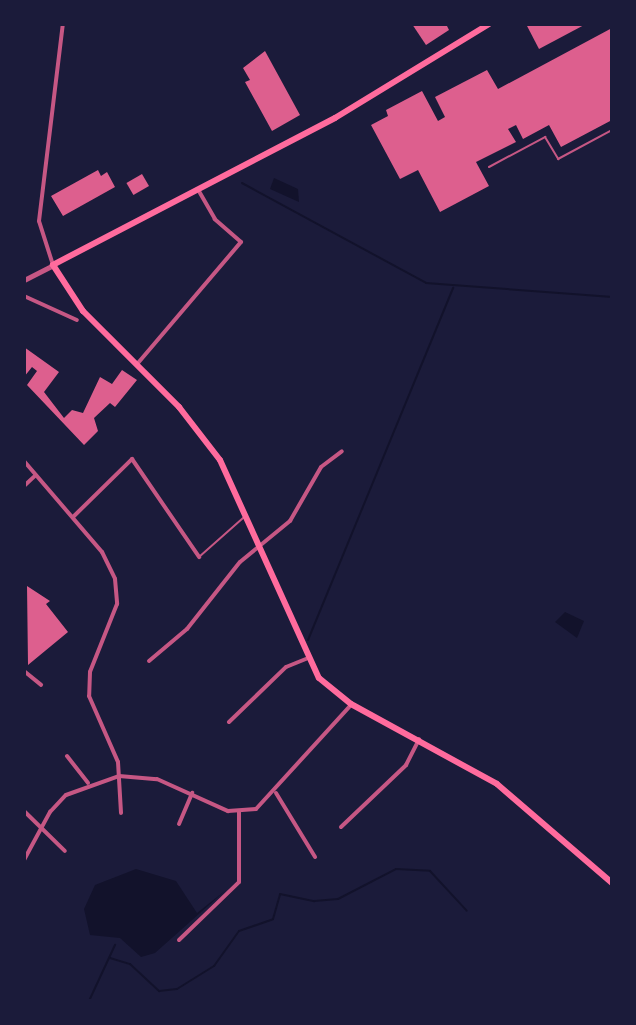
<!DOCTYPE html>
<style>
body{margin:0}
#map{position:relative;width:636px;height:1025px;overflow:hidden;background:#1b1b3a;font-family:"Alegreya Sans",sans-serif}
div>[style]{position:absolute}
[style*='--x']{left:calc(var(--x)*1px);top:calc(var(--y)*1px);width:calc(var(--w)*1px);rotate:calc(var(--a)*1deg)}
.water>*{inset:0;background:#12122b}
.stream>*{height:2px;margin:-1px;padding:0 1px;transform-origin:1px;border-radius:1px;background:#12122b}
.building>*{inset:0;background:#dd5f8e;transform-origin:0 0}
.service>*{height:2px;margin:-1px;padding:0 1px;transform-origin:1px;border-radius:1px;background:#c65784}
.minor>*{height:4px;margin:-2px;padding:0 2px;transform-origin:2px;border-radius:2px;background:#c65784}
.tertiary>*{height:5px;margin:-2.5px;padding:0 2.5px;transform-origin:2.5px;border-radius:2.5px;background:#c65784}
.secondary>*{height:6px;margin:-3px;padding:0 3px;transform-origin:3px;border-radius:3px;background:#ff6b9d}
span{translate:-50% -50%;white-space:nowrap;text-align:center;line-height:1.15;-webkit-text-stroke:6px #1b1b3a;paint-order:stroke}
.frame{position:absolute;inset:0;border:26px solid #1b1b3a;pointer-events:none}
</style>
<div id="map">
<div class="water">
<div style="clip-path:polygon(274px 178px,298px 189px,299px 202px,270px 189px)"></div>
<div style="clip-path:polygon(565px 612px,584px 621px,577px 638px,555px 622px)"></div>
<div style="clip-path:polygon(136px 869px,176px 881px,197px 913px,226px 890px,155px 953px,141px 957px,120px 938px,90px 935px,84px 909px,95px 885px)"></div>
</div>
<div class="stream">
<div style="--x:242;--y:183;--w:209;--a:28.5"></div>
<div style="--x:426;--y:283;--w:187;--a:4.3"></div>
<div style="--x:308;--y:640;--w:381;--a:-67.6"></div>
<div style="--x:110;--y:958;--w:21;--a:17"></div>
<div style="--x:130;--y:964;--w:40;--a:43"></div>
<div style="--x:159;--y:991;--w:18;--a:-6"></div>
<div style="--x:177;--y:989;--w:44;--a:-31.9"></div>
<div style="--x:214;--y:966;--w:43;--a:-54.5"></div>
<div style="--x:239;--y:931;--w:36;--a:-19"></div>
<div style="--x:273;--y:919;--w:26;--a:-74"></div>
<div style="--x:280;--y:894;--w:35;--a:12"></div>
<div style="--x:314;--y:901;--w:24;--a:-5"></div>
<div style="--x:338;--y:899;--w:65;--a:-27.3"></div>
<div style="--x:396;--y:869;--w:34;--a:3"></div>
<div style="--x:430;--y:871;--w:54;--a:47.2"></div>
<div style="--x:89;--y:1001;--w:62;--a:-65.1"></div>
</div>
<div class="building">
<div style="clip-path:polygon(412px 24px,446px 24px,449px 30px,426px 45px)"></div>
<div style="clip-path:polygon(526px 24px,586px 24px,539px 49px)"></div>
<div style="clip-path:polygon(612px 28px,612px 120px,561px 147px,549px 125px,523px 139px,516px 125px,508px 129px,516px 142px,476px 162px,489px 186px,440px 212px,418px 170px,400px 179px,371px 125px,388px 116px,386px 110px,422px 91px,438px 121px,445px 117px,435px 97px,487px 70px,498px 89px)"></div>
<div style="clip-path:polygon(265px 51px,300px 115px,272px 131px,245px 82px,250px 80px,243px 68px)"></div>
<div style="clip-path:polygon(98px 170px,101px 176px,107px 172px,115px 187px,63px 216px,51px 196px)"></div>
<div style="left:142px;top:174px;width:14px;height:18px;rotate:60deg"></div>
<div style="clip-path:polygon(24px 347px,59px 372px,44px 392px,64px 418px,72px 410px,83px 413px,100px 377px,112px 384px,122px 370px,137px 380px,115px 407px,110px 403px,94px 418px,98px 431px,84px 445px,27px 385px,37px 371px,32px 367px,24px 377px)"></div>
<div style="clip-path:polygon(27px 586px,50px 601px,46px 604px,68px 632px,28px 665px)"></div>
</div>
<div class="service">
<div style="--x:489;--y:167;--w:64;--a:-28.2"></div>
<div style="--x:545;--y:137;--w:26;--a:59"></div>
<div style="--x:558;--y:159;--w:61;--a:-28.2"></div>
<div style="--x:199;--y:557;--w:60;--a:-41.6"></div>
</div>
<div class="minor">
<div style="--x:53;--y:265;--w:46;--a:-107.7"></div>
<div style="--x:39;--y:221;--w:198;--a:-83.1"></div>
<div style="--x:24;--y:296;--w:58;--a:24.4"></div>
<div style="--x:138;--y:363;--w:159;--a:-49.6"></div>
<div style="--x:241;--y:242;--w:35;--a:-139"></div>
<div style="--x:215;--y:219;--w:34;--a:-120"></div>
<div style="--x:24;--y:461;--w:120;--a:49.4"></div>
<div style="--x:102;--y:552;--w:30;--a:64"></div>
<div style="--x:115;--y:579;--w:25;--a:85"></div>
<div style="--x:117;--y:604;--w:73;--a:111.7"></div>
<div style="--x:90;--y:672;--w:24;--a:92"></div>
<div style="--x:89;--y:696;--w:72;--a:66.3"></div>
<div style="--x:118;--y:762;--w:51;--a:86.6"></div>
<div style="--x:24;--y:486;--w:16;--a:-43"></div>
<div style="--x:73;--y:517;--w:83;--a:-44.5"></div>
<div style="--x:132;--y:459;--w:119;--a:55.6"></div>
<div style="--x:149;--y:661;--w:50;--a:-40.1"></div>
<div style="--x:187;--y:629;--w:85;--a:-51.7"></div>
<div style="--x:240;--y:562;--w:65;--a:-39.4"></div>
<div style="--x:290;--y:521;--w:62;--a:-60.1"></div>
<div style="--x:321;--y:467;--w:26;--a:-37"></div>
<div style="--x:24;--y:671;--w:22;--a:39"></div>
<div style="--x:229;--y:722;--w:79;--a:-44"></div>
<div style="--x:286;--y:667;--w:22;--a:-22"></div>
<div style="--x:67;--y:756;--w:34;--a:52"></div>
<div style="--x:276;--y:793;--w:75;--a:58.6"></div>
<div style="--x:24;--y:811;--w:57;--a:44.3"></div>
<div style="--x:179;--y:824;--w:34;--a:-67"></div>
<div style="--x:341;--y:827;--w:90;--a:-43.6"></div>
<div style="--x:406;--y:765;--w:29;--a:-63"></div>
<div style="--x:24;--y:860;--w:55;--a:-61.6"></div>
<div style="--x:50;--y:812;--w:23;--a:-47"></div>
<div style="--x:66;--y:795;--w:56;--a:-19.7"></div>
<div style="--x:119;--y:776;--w:38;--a:5"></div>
<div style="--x:157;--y:779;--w:78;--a:24.3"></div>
<div style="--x:228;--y:811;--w:28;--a:-4"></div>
<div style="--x:256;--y:809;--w:141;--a:-47.6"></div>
<div style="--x:179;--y:940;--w:83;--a:-44"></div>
<div style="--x:239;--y:882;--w:70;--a:-90"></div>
</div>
<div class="tertiary">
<div style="--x:24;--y:280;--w:33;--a:-27"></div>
</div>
<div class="secondary">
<div style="--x:489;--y:24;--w:180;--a:148.6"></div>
<div style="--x:335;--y:118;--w:318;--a:152.5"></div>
<div style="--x:53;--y:265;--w:55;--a:56.9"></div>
<div style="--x:83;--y:311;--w:136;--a:45"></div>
<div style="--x:179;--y:407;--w:67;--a:52.3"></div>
<div style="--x:220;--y:460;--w:239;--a:65.6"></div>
<div style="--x:319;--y:678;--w:41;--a:39.1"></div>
<div style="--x:351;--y:704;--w:166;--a:28.7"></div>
<div style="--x:497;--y:784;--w:152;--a:40.7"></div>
</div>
<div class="frame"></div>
</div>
